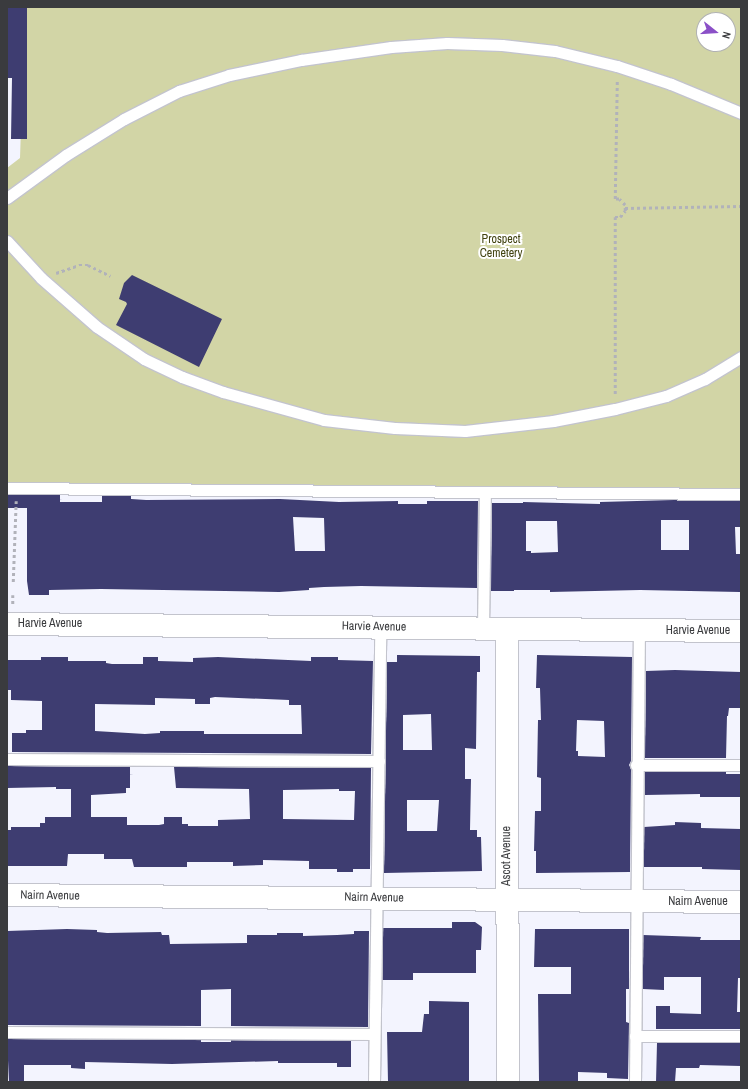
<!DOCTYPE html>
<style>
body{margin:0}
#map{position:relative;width:748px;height:1089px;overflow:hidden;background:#f3f4fe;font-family:"Archivo Narrow",sans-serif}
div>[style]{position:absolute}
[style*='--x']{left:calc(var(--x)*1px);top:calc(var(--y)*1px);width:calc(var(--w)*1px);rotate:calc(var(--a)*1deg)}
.green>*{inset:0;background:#d2d5a6}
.building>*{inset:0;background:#3e3d71}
.path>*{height:2.5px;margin-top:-1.25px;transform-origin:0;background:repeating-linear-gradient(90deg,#b1b2ba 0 3px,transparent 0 6px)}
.roads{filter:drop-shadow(1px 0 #c3c4cd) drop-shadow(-1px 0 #c3c4cd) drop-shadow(0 1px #c3c4cd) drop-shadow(0 -1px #c3c4cd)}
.service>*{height:11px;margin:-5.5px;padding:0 5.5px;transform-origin:5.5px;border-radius:5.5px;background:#fff}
.minor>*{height:22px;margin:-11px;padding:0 11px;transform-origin:11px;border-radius:11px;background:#fff}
span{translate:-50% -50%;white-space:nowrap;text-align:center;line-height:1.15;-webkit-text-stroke:4px #fff;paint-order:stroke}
.park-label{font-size:12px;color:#424311}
.street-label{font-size:12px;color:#3a3b3e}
.frame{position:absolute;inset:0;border:8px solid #3a3b3e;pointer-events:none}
.north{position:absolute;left:696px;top:12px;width:40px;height:40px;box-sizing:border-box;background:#fff;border:1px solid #b0b1b2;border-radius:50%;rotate:107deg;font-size:11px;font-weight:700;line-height:16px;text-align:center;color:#3a3b3e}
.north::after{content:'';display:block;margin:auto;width:14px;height:18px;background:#8b50c7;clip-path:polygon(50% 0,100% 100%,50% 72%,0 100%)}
</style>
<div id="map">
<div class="green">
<div style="clip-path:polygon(evenodd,25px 7px,741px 7px,741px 489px,7px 483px,7px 168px,20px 158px,25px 7px,704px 20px,728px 20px,728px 44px,704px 44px,704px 20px)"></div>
</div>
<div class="building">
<div style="clip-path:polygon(7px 7px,27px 7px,27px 139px,11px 139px,12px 78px,7px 78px)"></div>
<div style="clip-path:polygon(132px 275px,222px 319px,199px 367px,116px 325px,127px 304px,126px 302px,119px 299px,124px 283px)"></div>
<div style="clip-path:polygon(evenodd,7px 495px,60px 495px,60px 502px,102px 502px,102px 496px,131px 496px,131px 499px,146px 500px,280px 499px,339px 502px,398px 501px,398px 504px,427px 504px,427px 501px,478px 501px,477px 588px,361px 586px,324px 587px,309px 588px,309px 590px,279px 592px,101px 589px,49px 590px,49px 595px,29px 595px,27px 581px,27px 508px,7px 508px,7px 495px,293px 517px,324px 518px,325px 551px,295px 551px,293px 517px)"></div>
<div style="clip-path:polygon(evenodd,674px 500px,741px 501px,741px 527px,735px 527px,736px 554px,740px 554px,740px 592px,640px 590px,550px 592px,550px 590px,514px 590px,514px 591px,491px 591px,492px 503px,523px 503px,523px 502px,600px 504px,600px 502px,674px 500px,661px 520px,689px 520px,689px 550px,661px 550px,661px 520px,674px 500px,526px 521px,557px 521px,558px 552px,531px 553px,531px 551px,526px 551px,526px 521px)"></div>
<div style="clip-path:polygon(evenodd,397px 655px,480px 656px,480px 672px,477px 672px,476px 749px,465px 748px,465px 779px,471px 779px,470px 830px,477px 830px,477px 837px,481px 837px,482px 871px,384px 873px,387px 662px,397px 662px,397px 655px,431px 714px,432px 750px,403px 750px,403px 715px,431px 714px,397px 655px,407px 800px,439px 800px,437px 831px,407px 831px,407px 800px)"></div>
<div style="clip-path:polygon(evenodd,537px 655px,632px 657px,631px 761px,629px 765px,631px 769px,630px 872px,536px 873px,536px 851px,534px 851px,535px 811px,541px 811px,541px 778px,537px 777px,538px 720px,541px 720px,540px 688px,536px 688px,537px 655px,577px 720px,604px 721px,605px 757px,578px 756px,578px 751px,576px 751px,577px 720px)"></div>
<div style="clip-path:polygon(evenodd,41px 657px,68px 657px,68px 661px,106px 661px,106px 663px,112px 664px,143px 664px,143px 657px,158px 657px,158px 661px,193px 662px,193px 658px,218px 657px,311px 661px,311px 657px,338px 657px,338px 660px,373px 661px,371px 754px,12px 752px,12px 733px,26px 733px,26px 730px,42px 730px,42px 701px,11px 700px,11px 690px,7px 690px,7px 660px,41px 660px,41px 657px,215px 697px,289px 700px,289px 705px,301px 705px,302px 734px,204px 734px,204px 731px,160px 731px,160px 733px,145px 734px,95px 731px,95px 704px,155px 705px,155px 698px,195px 699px,195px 704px,210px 704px,210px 698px,215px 697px)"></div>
<div style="clip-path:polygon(675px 670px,741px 672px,741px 708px,729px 708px,728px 716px,727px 716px,726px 758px,645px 758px,646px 671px)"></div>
<div style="clip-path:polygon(evenodd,7px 766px,130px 767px,130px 788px,126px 788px,126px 793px,91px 795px,91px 817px,127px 817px,127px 825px,159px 825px,164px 824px,164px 817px,182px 817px,182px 824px,188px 824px,188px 826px,218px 826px,218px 820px,250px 819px,249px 789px,176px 788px,174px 767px,371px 768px,370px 869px,353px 869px,353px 872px,337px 872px,337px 869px,309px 869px,309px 861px,263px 860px,263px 865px,233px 866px,233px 862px,187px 862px,187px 867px,134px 867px,132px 859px,104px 859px,104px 854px,68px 854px,67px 866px,7px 866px,7px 830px,11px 830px,11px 827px,40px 827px,40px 823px,45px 823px,45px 817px,71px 817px,71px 789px,56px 789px,56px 787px,7px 788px,7px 766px,339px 789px,339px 791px,355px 791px,354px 820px,283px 819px,283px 790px,339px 789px)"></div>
<div style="clip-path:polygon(645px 772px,726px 772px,726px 774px,741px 774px,741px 797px,700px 797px,700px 794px,645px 795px)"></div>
<div style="clip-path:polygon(675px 822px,701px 823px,701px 828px,741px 829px,741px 870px,702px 869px,702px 867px,644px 867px,644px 827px,675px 825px)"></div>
<div style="clip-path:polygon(452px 922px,475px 922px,482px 927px,481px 950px,476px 950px,476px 973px,413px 973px,413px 980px,382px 980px,383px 928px,452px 928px)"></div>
<div style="clip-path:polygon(67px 929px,97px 930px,97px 932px,107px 933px,161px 932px,162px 935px,169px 935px,170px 944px,247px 943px,247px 935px,277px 935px,277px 933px,303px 933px,303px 936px,337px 935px,354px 934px,354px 931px,369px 931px,368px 1027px,231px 1026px,231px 989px,201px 990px,201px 1026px,7px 1025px,7px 931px)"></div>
<div style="clip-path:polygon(535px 929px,629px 929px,629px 989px,626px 989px,626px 1022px,629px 1023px,628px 1079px,607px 1078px,607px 1073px,578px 1072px,578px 1082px,539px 1082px,538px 994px,571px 994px,571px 967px,534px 967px)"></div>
<div style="clip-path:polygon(643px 935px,701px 937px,700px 940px,741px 940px,741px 978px,738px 978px,737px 1012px,741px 1012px,741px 1029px,656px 1029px,656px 1006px,670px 1006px,670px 1013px,701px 1014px,701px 977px,664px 977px,664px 990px,643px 989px)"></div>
<div style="clip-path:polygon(429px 1001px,469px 1002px,469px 1082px,388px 1082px,387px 1032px,422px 1032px,424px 1014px,429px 1014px)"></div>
<div style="clip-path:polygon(7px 1039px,201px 1040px,201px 1042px,231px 1042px,231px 1040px,351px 1041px,351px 1067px,337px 1067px,337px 1063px,278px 1063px,278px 1061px,172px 1064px,85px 1062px,85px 1069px,71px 1068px,71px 1065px,24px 1065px,24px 1082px,9px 1082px)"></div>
<div style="clip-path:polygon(657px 1043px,741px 1043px,741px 1066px,700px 1065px,699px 1068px,676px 1068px,675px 1082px,656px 1082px)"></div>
</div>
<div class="path">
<div style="--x:625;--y:208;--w:116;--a:-1"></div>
<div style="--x:56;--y:273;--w:24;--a:-19"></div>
<div style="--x:79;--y:265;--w:9;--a:0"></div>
<div style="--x:88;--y:265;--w:25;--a:26"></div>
<div style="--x:615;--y:394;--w:177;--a:-90"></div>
<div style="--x:615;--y:217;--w:5;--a:0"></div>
<div style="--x:620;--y:217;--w:8;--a:-50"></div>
<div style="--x:625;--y:211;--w:6;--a:-90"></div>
<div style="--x:625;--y:205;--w:8;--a:-135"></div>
<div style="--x:619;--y:199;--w:4;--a:180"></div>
<div style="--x:615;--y:199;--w:119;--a:-89"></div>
<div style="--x:13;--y:582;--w:81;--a:-87.9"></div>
<div style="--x:13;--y:595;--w:9;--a:90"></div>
</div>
<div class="roads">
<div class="service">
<div style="--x:7;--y:198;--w:73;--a:-36.1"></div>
<div style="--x:66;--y:155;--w:68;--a:-31.8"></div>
<div style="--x:124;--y:119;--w:62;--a:-27"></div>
<div style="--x:179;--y:91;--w:52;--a:-17.7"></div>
<div style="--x:229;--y:75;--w:74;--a:-11.8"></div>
<div style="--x:301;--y:60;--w:91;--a:-8.2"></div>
<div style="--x:391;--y:47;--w:56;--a:-4.1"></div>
<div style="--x:447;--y:43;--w:55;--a:2.1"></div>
<div style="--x:502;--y:45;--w:53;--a:6.5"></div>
<div style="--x:555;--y:51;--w:64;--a:13.6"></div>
<div style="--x:617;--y:66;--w:57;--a:18.4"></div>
<div style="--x:671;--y:84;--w:76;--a:22.5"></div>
<div style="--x:7;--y:241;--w:50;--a:47.4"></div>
<div style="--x:41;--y:278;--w:74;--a:41.2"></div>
<div style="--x:97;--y:327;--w:57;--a:34.2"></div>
<div style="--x:144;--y:359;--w:42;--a:25.3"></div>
<div style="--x:182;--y:377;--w:44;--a:20.1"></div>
<div style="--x:223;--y:392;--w:105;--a:15.5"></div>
<div style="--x:324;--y:420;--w:71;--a:6.4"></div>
<div style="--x:395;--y:428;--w:70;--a:2.5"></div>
<div style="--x:465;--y:431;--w:89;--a:-6.5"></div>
<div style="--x:553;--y:421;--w:63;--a:-11"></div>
<div style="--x:615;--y:409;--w:53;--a:-14.3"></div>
<div style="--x:666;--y:396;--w:43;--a:-23.6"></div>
<div style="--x:705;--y:379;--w:42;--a:-31.4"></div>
<div style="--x:7;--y:488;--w:734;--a:0.47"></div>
<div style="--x:483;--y:629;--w:136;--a:-89.2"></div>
<div style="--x:7;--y:759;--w:372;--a:0.3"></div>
<div style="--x:636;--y:765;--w:105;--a:0"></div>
<div style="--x:7;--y:1032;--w:367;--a:0.3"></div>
<div style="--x:635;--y:1036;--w:106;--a:0"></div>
<div style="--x:374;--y:1082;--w:455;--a:-89.2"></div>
<div style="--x:635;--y:1082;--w:452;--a:-89.5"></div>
</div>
<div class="minor">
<div style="--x:7;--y:624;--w:734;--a:0.55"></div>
<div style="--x:507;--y:629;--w:453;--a:89.9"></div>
<div style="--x:7;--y:895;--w:734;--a:0.55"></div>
</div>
</div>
<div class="park-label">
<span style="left:501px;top:247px">Prospect<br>Cemetery</span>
</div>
<div class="street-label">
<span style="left:50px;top:624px">Harvie Avenue</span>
<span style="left:374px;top:627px;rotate:1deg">Harvie Avenue</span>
<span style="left:698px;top:631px">Harvie Avenue</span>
<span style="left:507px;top:856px;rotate:-90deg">Ascot Avenue</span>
<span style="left:50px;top:896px;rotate:1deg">Nairn Avenue</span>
<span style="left:374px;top:898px;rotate:1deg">Nairn Avenue</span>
<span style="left:698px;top:902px">Nairn Avenue</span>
</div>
<div class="frame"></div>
<div class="north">N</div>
</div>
